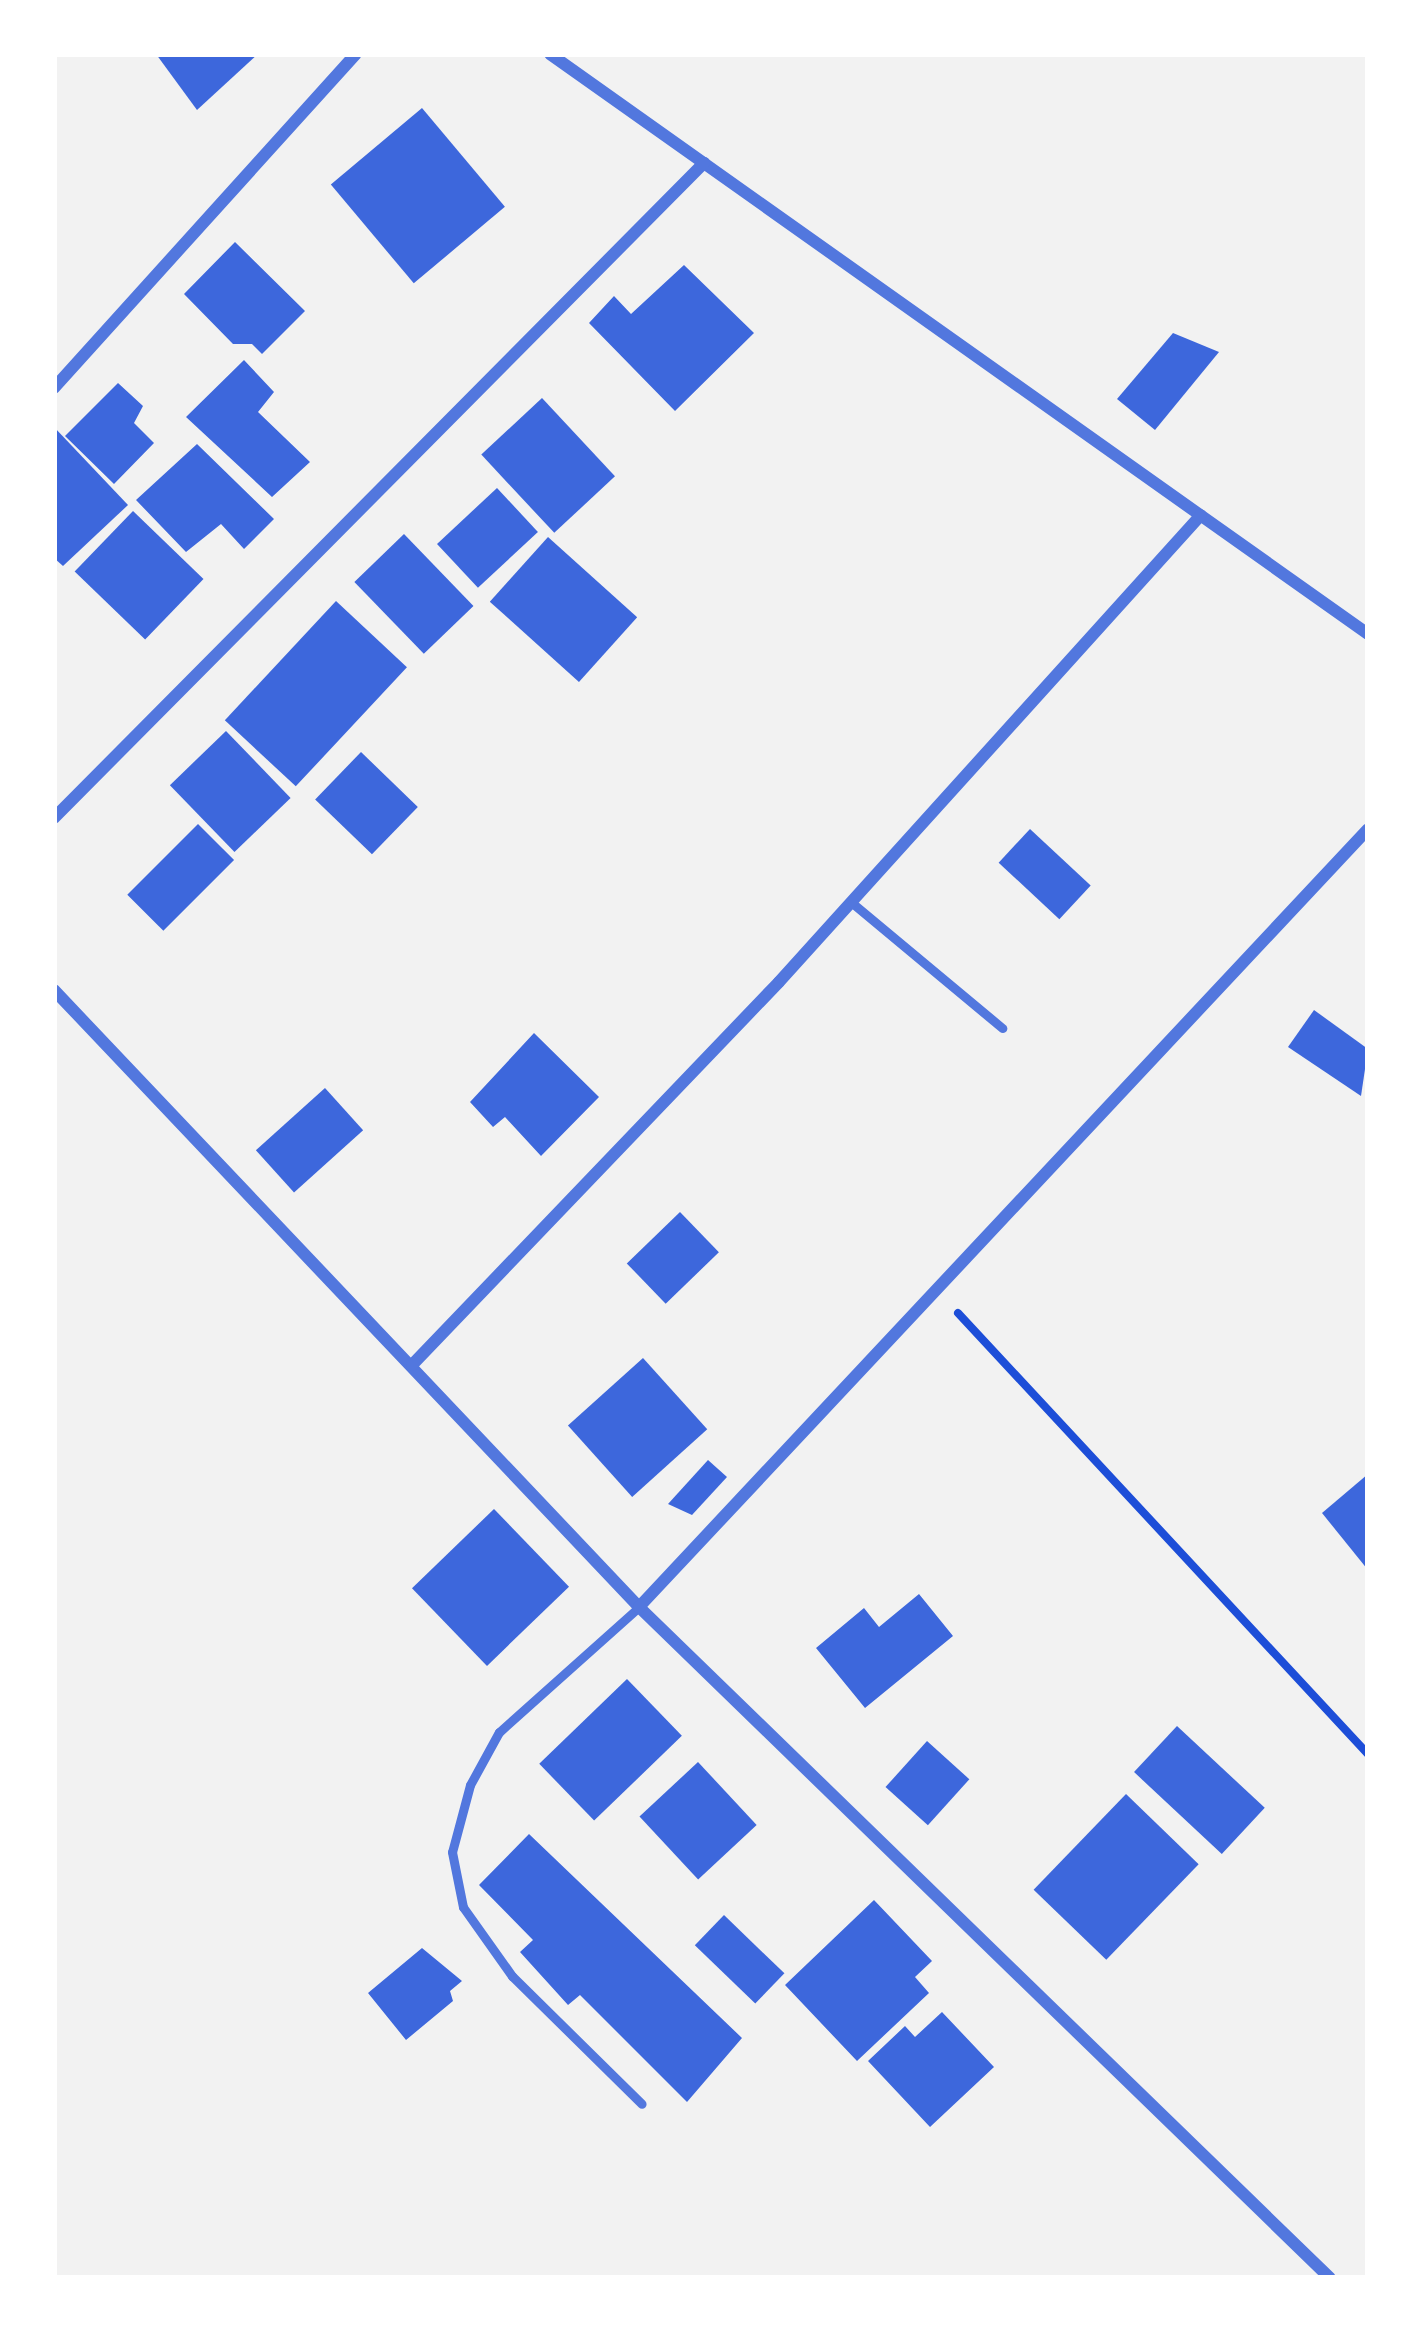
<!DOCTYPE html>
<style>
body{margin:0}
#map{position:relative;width:1422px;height:2332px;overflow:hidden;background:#f2f2f2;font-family:Lato,sans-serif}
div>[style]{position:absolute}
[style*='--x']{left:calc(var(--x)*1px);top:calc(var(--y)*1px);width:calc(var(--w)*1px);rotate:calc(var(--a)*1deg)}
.building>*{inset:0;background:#3d67dc;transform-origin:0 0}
.path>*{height:8px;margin:-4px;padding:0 4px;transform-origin:4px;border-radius:4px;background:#1d4ed8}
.service>*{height:9px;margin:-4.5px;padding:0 4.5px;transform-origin:4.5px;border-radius:4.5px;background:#5277de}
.minor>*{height:12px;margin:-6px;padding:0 6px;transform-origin:6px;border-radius:6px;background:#5277de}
span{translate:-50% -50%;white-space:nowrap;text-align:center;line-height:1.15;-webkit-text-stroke:10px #fff;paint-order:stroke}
.frame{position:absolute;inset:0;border:57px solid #fff;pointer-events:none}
</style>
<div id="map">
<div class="building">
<div style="clip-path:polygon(156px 54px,258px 54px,197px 110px)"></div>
<div style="left:422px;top:108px;width:129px;height:119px;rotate:50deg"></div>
<div style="clip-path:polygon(235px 242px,305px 311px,262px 354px,252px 344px,233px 344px,184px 294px)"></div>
<div style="clip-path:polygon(684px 265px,754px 333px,675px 411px,589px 323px,614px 296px,631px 314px)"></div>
<div style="clip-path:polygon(1173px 333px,1219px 352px,1155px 430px,1117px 399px)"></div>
<div style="clip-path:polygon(244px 360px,274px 392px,258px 412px,310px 462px,272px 497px,186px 417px)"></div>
<div style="clip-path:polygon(118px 383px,143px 406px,134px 423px,154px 443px,114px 484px,65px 436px)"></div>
<div style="left:542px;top:398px;width:107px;height:83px;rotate:47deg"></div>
<div style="clip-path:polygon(54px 427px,128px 505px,63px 566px,54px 558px)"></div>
<div style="clip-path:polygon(197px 444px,274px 519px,244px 549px,221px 524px,186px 552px,136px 500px)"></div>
<div style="left:497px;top:488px;width:60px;height:82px;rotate:47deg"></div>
<div style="left:133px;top:511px;width:98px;height:84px;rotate:44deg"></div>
<div style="left:404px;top:534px;width:100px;height:69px;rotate:46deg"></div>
<div style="left:548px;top:537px;width:120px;height:87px;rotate:42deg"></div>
<div style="left:336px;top:601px;width:97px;height:163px;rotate:43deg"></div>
<div style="left:226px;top:731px;width:93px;height:78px;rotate:46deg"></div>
<div style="left:361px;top:752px;width:79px;height:66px;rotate:44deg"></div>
<div style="left:198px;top:824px;width:51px;height:100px;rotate:45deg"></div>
<div style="left:1030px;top:829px;width:83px;height:46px;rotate:43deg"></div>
<div style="clip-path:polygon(1314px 1010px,1368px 1049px,1361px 1096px,1288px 1047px)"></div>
<div style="clip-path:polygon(534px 1033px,599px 1097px,541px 1156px,505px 1117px,493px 1127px,470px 1102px)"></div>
<div style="left:325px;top:1088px;width:57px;height:93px;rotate:48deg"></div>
<div style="left:680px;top:1212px;width:56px;height:74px;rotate:46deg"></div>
<div style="left:643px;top:1358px;width:96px;height:101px;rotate:48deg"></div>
<div style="clip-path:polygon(708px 1460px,727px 1477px,692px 1515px,668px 1504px)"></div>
<div style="clip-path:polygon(1368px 1474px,1368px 1570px,1322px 1513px)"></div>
<div style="left:494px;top:1509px;width:108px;height:114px;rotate:46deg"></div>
<div style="clip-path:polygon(919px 1594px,953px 1636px,865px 1708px,816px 1648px,864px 1608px,879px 1627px)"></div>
<div style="left:627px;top:1679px;width:79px;height:122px;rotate:46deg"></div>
<div style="left:1177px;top:1726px;width:120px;height:63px;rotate:43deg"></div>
<div style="left:927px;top:1741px;width:57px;height:62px;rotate:42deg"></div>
<div style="left:698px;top:1762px;width:86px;height:80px;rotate:47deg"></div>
<div style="left:1126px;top:1794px;width:101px;height:133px;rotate:44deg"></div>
<div style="clip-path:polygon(529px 1834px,742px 2038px,687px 2102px,580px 1995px,568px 2005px,520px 1952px,533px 1940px,479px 1885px)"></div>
<div style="clip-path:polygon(874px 1900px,932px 1961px,915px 1977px,929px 1993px,857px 2061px,785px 1985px)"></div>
<div style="left:724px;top:1915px;width:84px;height:42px;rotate:44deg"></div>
<div style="clip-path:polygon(422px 1948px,462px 1981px,450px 1991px,453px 2001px,406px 2040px,368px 1993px)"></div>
<div style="clip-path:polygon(942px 2012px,994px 2067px,930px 2127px,868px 2061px,905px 2026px,915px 2037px)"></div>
</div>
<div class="path">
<div style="--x:958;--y:1313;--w:602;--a:47.09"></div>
</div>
<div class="service">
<div style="--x:851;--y:902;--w:197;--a:39.8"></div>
<div style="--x:639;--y:1607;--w:188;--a:138.2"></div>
<div style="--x:499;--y:1732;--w:60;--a:118.7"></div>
<div style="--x:470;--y:1785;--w:69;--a:105"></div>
<div style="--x:452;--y:1852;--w:56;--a:78.7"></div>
<div style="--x:463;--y:1907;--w:85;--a:54.6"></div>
<div style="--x:512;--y:1976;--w:182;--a:44.6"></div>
</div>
<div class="minor">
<div style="--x:550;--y:54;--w:1003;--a:35.34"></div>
<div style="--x:54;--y:388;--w:450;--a:-47.9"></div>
<div style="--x:54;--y:818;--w:923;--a:-45.22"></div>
<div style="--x:54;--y:990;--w:850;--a:46.52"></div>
<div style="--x:639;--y:1607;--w:963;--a:44.16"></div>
<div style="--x:412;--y:1365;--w:530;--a:-46.22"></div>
<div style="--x:779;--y:982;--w:629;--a:-47.9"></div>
<div style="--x:639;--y:1607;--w:1066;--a:-46.86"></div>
</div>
<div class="frame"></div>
</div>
